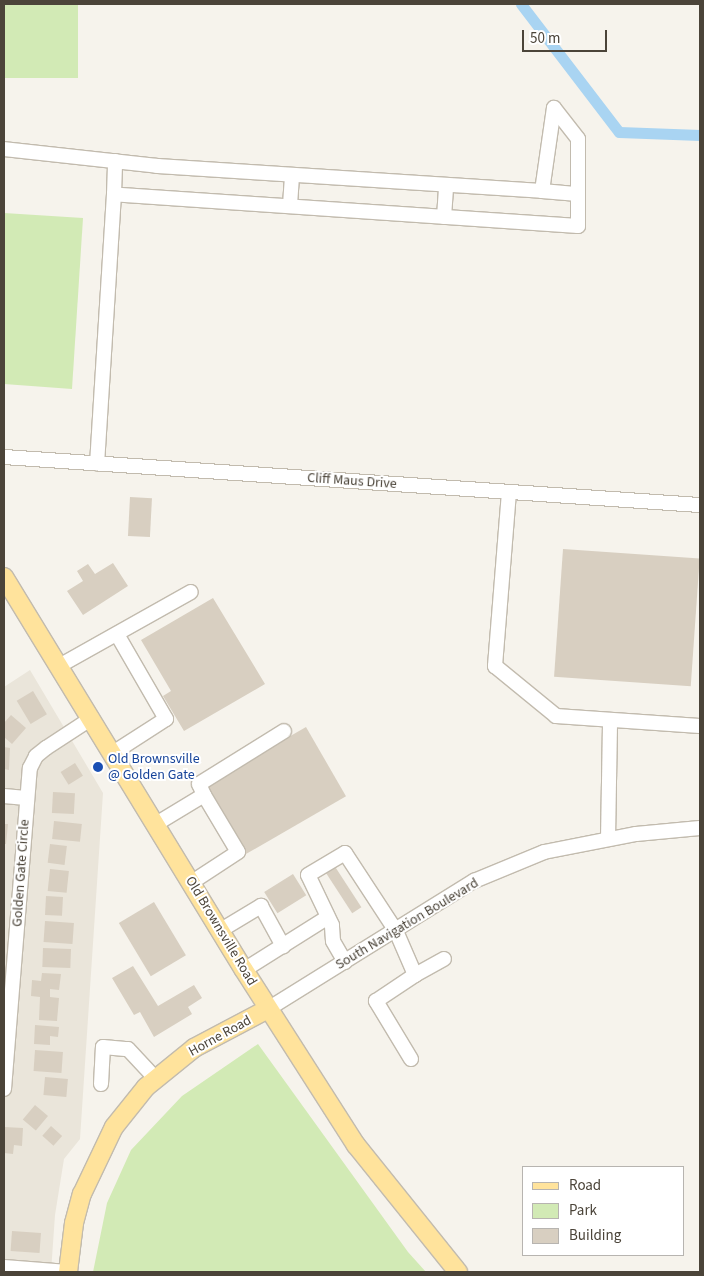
<!DOCTYPE html>
<style>
body{margin:0}
#map{position:relative;width:704px;height:1276px;overflow:hidden;background:#f6f3ec;font-family:"Source Sans 3",sans-serif}
div>[style]{position:absolute}
[style*='--x']{left:calc(var(--x)*1px);top:calc(var(--y)*1px);width:calc(var(--w)*1px);rotate:calc(var(--a)*1deg)}
.residential>*{inset:0;background:#eae5da}
.green>*{inset:0;background:#d2eab5;transform-origin:0 0}
.canal>*{height:11px;margin:-5.5px;padding:0 5.5px;transform-origin:5.5px;border-radius:5.5px;background:#a9d4f2}
.building>*{inset:0;background:#d8cfc1;transform-origin:0 0}
.roads{filter:drop-shadow(1px 0 #c2bbae) drop-shadow(-1px 0 #c2bbae) drop-shadow(0 1px #c2bbae) drop-shadow(0 -1px #c2bbae)}
.minor>*{height:14px;margin:-7px;padding:0 7px;transform-origin:7px;border-radius:7px;background:#fff}
.major>*{height:18px;margin:-9px;padding:0 9px;transform-origin:9px;border-radius:9px;background:#ffe39c}
.dots>*{width:14px;height:14px;translate:-50% -50%;box-sizing:border-box;border:2px solid #fff;border-radius:50%}
span{translate:-50% -50%;white-space:nowrap;text-align:center;line-height:1.15;-webkit-text-stroke:4px #fff;paint-order:stroke}
.street-label{font-size:14px;color:#4b4439}
.transit-label{font-size:14px;color:#164399}
.left{translate:0 -50%;text-align:left}
.frame{position:absolute;inset:0;border:5px solid #4b4439;pointer-events:none}
.legend{position:absolute;left:522px;top:1166px;width:162px;height:90px;box-sizing:border-box;background:#fff;border:1px solid #b7b4b0;margin:0;padding:6px 9px;list-style:none;font-size:15px;color:#4b4439}
.legend li{display:flex;align-items:center;gap:10px;height:25px}
.legend b{width:25px;border:1px solid #b7b4b0}
.scale{position:absolute;left:522px;top:30px;width:85px;height:22px;box-sizing:border-box;border:2px solid #4b4439;border-top:0;padding-left:6px;font-size:15px;line-height:18px;white-space:nowrap;color:#4b4439;-webkit-text-stroke:4px #fff;paint-order:stroke}
</style>
<div id="map">
<div class="residential">
<div style="clip-path:polygon(30px 670px,103px 793px,80px 1139px,64px 1159px,55px 1215px,51px 1272px,4px 1272px,4px 687px)"></div>
</div>
<div class="green">
<div style="left:4px;top:4px;width:74px;height:74px"></div>
<div style="clip-path:polygon(4px 213px,83px 218px,72px 389px,4px 384px)"></div>
<div style="clip-path:polygon(258px 1044px,408px 1252px,426px 1272px,93px 1272px,107px 1203px,131px 1150px,182px 1096px)"></div>
</div>
<div class="canal">
<div style="--x:521;--y:4;--w:161;--a:52.6"></div>
<div style="--x:619;--y:132;--w:81;--a:2.1"></div>
</div>
<div class="building">
<div style="left:130px;top:497px;width:22px;height:39px;rotate:3deg"></div>
<div style="left:563px;top:549px;width:137px;height:128px;rotate:4deg"></div>
<div style="clip-path:polygon(113px 563px,128px 586px,83px 615px,67px 591px,83px 581px,77px 571px,88px 564px,95px 574px)"></div>
<div style="clip-path:polygon(213px 598px,265px 684px,184px 731px,163px 696px,171px 691px,141px 640px)"></div>
<div style="left:33px;top:691px;width:27px;height:19px;rotate:59deg"></div>
<div style="clip-path:polygon(11px 715px,26px 728px,12px 744px,4px 737px,4px 723px)"></div>
<div style="left:306px;top:727px;width:80px;height:116px;rotate:60deg"></div>
<div style="clip-path:polygon(4px 747px,10px 748px,9px 770px,4px 769px)"></div>
<div style="left:75px;top:763px;width:15px;height:17px;rotate:58deg"></div>
<div style="left:53px;top:792px;width:22px;height:21px;rotate:3deg"></div>
<div style="left:54px;top:821px;width:28px;height:18px;rotate:6deg"></div>
<div style="clip-path:polygon(4px 824px,8px 824px,6px 844px,4px 844px)"></div>
<div style="left:50px;top:844px;width:17px;height:19px;rotate:7deg"></div>
<div style="left:332px;top:862px;width:54px;height:11px;rotate:57deg"></div>
<div style="left:50px;top:869px;width:19px;height:22px;rotate:6deg"></div>
<div style="left:293px;top:874px;width:25px;height:34px;rotate:58deg"></div>
<div style="left:46px;top:896px;width:17px;height:19px;rotate:3deg"></div>
<div style="left:154px;top:902px;width:62px;height:41px;rotate:59deg"></div>
<div style="left:45px;top:921px;width:29px;height:21px;rotate:4deg"></div>
<div style="left:43px;top:948px;width:28px;height:19px;rotate:2deg"></div>
<div style="clip-path:polygon(133px 966px,158px 1006px,194px 985px,202px 998px,188px 1007px,192px 1014px,154px 1037px,140px 1012px,134px 1015px,112px 978px)"></div>
<div style="clip-path:polygon(42px 973px,61px 974px,59px 990px,50px 989px,50px 997px,59px 998px,57px 1021px,39px 1020px,40px 997px,31px 996px,32px 980px,41px 981px)"></div>
<div style="clip-path:polygon(35px 1025px,59px 1027px,58px 1037px,50px 1036px,50px 1045px,34px 1044px)"></div>
<div style="left:35px;top:1050px;width:28px;height:21px;rotate:4deg"></div>
<div style="left:45px;top:1077px;width:23px;height:18px;rotate:5deg"></div>
<div style="left:35px;top:1105px;width:17px;height:19px;rotate:40deg"></div>
<div style="left:51px;top:1126px;width:15px;height:13px;rotate:42deg"></div>
<div style="clip-path:polygon(4px 1127px,23px 1128px,22px 1146px,14px 1145px,13px 1154px,4px 1153px)"></div>
<div style="left:12px;top:1231px;width:29px;height:20px;rotate:4deg"></div>
</div>
<div class="roads">
<div class="minor">
<div style="--x:4;--y:149;--w:154;--a:6.3"></div>
<div style="--x:157;--y:166;--w:386;--a:3.7"></div>
<div style="--x:542;--y:191;--w:84;--a:-81.8"></div>
<div style="--x:554;--y:108;--w:39;--a:52"></div>
<div style="--x:578;--y:139;--w:87;--a:90"></div>
<div style="--x:578;--y:226;--w:465;--a:-176.1"></div>
<div style="--x:114;--y:194;--w:270;--a:93.6"></div>
<div style="--x:542;--y:191;--w:36;--a:5"></div>
<div style="--x:114;--y:194;--w:33;--a:-88"></div>
<div style="--x:290;--y:205;--w:29;--a:-86"></div>
<div style="--x:444;--y:217;--w:32;--a:-86"></div>
<div style="--x:4;--y:457;--w:698;--a:3.95"></div>
<div style="--x:509;--y:492;--w:175;--a:94.6"></div>
<div style="--x:495;--y:666;--w:79;--a:39.3"></div>
<div style="--x:556;--y:716;--w:144;--a:4"></div>
<div style="--x:59;--y:666;--w:151;--a:-29.3"></div>
<div style="--x:113;--y:753;--w:63;--a:-32.7"></div>
<div style="--x:166;--y:719;--w:98;--a:-120"></div>
<div style="--x:204;--y:795;--w:12;--a:-114"></div>
<div style="--x:199;--y:784;--w:100;--a:-31.9"></div>
<div style="--x:4;--y:796;--w:22;--a:5"></div>
<div style="--x:156;--y:824;--w:56;--a:-31.1"></div>
<div style="--x:204;--y:795;--w:66;--a:59.2"></div>
<div style="--x:238;--y:852;--w:55;--a:146.9"></div>
<div style="--x:608;--y:839;--w:119;--a:-89"></div>
<div style="--x:221;--y:930;--w:47;--a:-31"></div>
<div style="--x:261;--y:906;--w:46;--a:61.2"></div>
<div style="--x:345;--y:962;--w:24;--a:-120"></div>
<div style="--x:333;--y:941;--w:16;--a:-94"></div>
<div style="--x:332;--y:925;--w:55;--a:-115.6"></div>
<div style="--x:308;--y:875;--w:43;--a:-30.7"></div>
<div style="--x:345;--y:853;--w:93;--a:56.8"></div>
<div style="--x:396;--y:931;--w:48;--a:66.6"></div>
<div style="--x:415;--y:975;--w:33;--a:-29"></div>
<div style="--x:244;--y:970;--w:99;--a:-32.2"></div>
<div style="--x:268;--y:1009;--w:243;--a:-31.9"></div>
<div style="--x:474;--y:881;--w:76;--a:-22.5"></div>
<div style="--x:544;--y:852;--w:94;--a:-11.1"></div>
<div style="--x:636;--y:834;--w:64;--a:-5.4"></div>
<div style="--x:411;--y:1059;--w:68;--a:-121.1"></div>
<div style="--x:376;--y:1001;--w:47;--a:-33.7"></div>
<div style="--x:101;--y:1084;--w:37;--a:-87"></div>
<div style="--x:103;--y:1047;--w:25;--a:5"></div>
<div style="--x:128;--y:1049;--w:40;--a:47"></div>
<div style="--x:4;--y:1089;--w:322;--a:-85.4"></div>
<div style="--x:30;--y:768;--w:13;--a:-63"></div>
<div style="--x:36;--y:756;--w:13;--a:-39"></div>
<div style="--x:46;--y:748;--w:55;--a:-33.1"></div>
<div style="--x:4;--y:1267;--w:64;--a:4.5"></div>
</div>
<div class="major">
<div style="--x:4;--y:577;--w:460;--a:58.6"></div>
<div style="--x:244;--y:970;--w:208;--a:57.4"></div>
<div style="--x:356;--y:1145;--w:163;--a:51.2"></div>
<div style="--x:68;--y:1272;--w:49;--a:-83"></div>
<div style="--x:74;--y:1223;--w:30;--a:-75"></div>
<div style="--x:82;--y:1194;--w:74;--a:-64.5"></div>
<div style="--x:114;--y:1127;--w:51;--a:-51.3"></div>
<div style="--x:146;--y:1087;--w:62;--a:-39.1"></div>
<div style="--x:194;--y:1048;--w:84;--a:-27.8"></div>
</div>
</div>
<div class="dots">
<div style="left:98px;top:767px;background:#1a4fb4"></div>
</div>
<div class="street-label">
<span style="left:352px;top:481px;rotate:4deg">Cliff Maus Drive</span>
<span style="left:21px;top:873px;rotate:-86deg">Golden Gate Circle</span>
<span style="left:407px;top:924px;rotate:-31deg">South Navigation Boulevard</span>
<span style="left:221px;top:931px;rotate:59deg">Old Brownsville Road</span>
<span style="left:220px;top:1036px;rotate:-29deg">Horne Road</span>
</div>
<div class="transit-label">
<span class="left" style="left:108px;top:767px">Old Brownsville<br>@ Golden Gate</span>
</div>
<div class="frame"></div>
<ul class="legend">
<li><b style="height:6px;background:#ffe39c"></b>Road</li>
<li><b style="height:14px;background:#d2eab5"></b>Park</li>
<li><b style="height:14px;background:#d8cfc1"></b>Building</li>
</ul>
<div class="scale">50 m</div>
</div>
